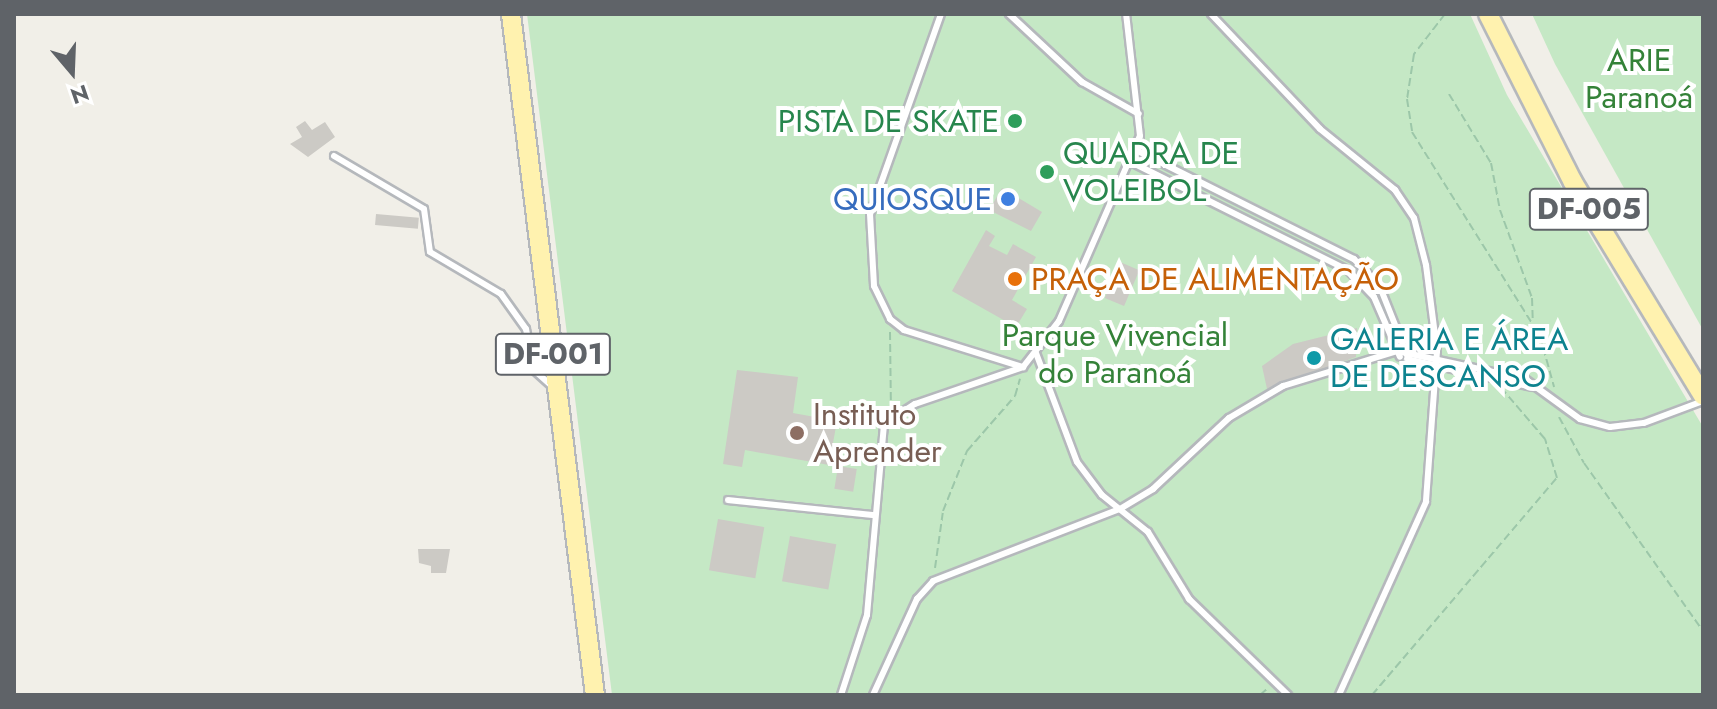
<!DOCTYPE html>
<meta charset="utf-8">
<style>
body{margin:0}
#map{position:relative;width:1717px;height:709px;overflow:hidden;background:#f1efe8;font-family:Jost,sans-serif}
div>[style]{position:absolute}
[style*='--x']{left:calc(var(--x)*1px);top:calc(var(--y)*1px);width:calc(var(--w)*1px);rotate:calc(var(--a)*1deg)}
.green>*{inset:0;background:#c5e8c5}
.building>*{inset:0;background:#cccac5;transform-origin:0 0}
.path>*{height:2px;margin-top:-1px;transform-origin:0;background:repeating-linear-gradient(90deg,#9cc7a9 0 8px,transparent 0 12px)}
.roads{filter:drop-shadow(2px 0 #b5b8bc) drop-shadow(-2px 0 #b5b8bc) drop-shadow(0 2px #b5b8bc) drop-shadow(0 -2px #b5b8bc)}
.service>*{height:6px;margin:-3px;padding:0 3px;transform-origin:3px;border-radius:3px;background:#fff}
.primary>*{height:18px;margin:-9px;padding:0 9px;transform-origin:9px;border-radius:9px;background:#fff2af}
.dots>*{width:22px;height:22px;translate:-50% -50%;box-sizing:border-box;border:4px solid #fff;border-radius:50%}
span{translate:-50% -50%;white-space:nowrap;text-align:center;line-height:1.15;-webkit-text-stroke:8px #fff;paint-order:stroke}
.shield-label span{padding:2px 6px;background:#fff;border:2px solid;border-radius:6px;-webkit-text-stroke-width:0}
.shield-label{font-size:30px;color:#5f6368;font-weight:700}
.park-label{font-size:32px;color:#348238}
.leisure-label{font-size:32px;color:#27864d}
.right{translate:-100% -50%;text-align:right}
.left{translate:0 -50%;text-align:left}
.shop-label{font-size:32px;color:#366cbe}
.food-label{font-size:32px;color:#c56008}
.culture-label{font-size:32px;color:#0d838f}
.education-label{font-size:32px;color:#785e54}
.frame{position:absolute;inset:0;border:16px solid #5f6368;pointer-events:none}
.north{position:absolute;left:32px;top:32px;width:80px;height:80px;-webkit-text-stroke:6px #fff;paint-order:stroke;rotate:161deg;font-size:22px;font-weight:700;line-height:32px;text-align:center;color:#5f6368}
.north::after{content:'';display:block;margin:auto;width:28px;height:36px;background:#5f6368;clip-path:polygon(50% 0,100% 100%,50% 72%,0 100%)}
</style>
<div id="map">
<div class="green">
<div style="clip-path:polygon(527px 14px,1470px 14px,1507px 95px,1703px 427px,1703px 695px,612px 695px)"></div>
<div style="clip-path:polygon(1532px 14px,1703px 14px,1703px 330px,1555px 64px)"></div>
</div>
<div class="building">
<div style="clip-path:polygon(305px 121px,312px 130px,325px 122px,335px 137px,308px 157px,290px 144px,302px 137px,296px 127px)"></div>
<div style="clip-path:polygon(1002px 188px,1042px 212px,1031px 231px,989px 210px)"></div>
<div style="left:376px;top:214px;width:43px;height:11px;rotate:5deg"></div>
<div style="clip-path:polygon(986px 230px,995px 236px,989px 246px,1007px 255px,1013px 244px,1036px 257px,1012px 300px,1027px 309px,1016px 327px,952px 291px)"></div>
<div style="left:1120px;top:262px;width:21px;height:39px;rotate:23deg"></div>
<div style="clip-path:polygon(1357px 328px,1356px 357px,1267px 389px,1262px 366px,1293px 344px)"></div>
<div style="clip-path:polygon(737px 370px,798px 377px,793px 413px,837px 421px,829px 465px,745px 450px,742px 467px,723px 464px)"></div>
<div style="left:838px;top:466px;width:19px;height:23px;rotate:9deg"></div>
<div style="left:718px;top:519px;width:47px;height:52px;rotate:10deg"></div>
<div style="left:790px;top:536px;width:47px;height:46px;rotate:10deg"></div>
<div style="clip-path:polygon(418px 549px,450px 549px,446px 573px,431px 573px,431px 566px,419px 563px)"></div>
</div>
<div class="path">
<div style="--x:1445;--y:14;--w:51;--a:127.8"></div>
<div style="--x:1414;--y:54;--w:46;--a:98.8"></div>
<div style="--x:1407;--y:99;--w:33;--a:81"></div>
<div style="--x:1412;--y:132;--w:241;--a:57.9"></div>
<div style="--x:1540;--y:336;--w:53;--a:74.6"></div>
<div style="--x:1449;--y:94;--w:81;--a:58.7"></div>
<div style="--x:1491;--y:163;--w:48;--a:79.2"></div>
<div style="--x:1500;--y:210;--w:94;--a:70"></div>
<div style="--x:1532;--y:298;--w:24;--a:88"></div>
<div style="--x:890;--y:332;--w:78;--a:89.3"></div>
<div style="--x:1559;--y:417;--w:52;--a:61.5"></div>
<div style="--x:1584;--y:463;--w:206;--a:54.7"></div>
<div style="--x:935;--y:568;--w:58;--a:-82"></div>
<div style="--x:943;--y:511;--w:65;--a:-68.2"></div>
<div style="--x:967;--y:451;--w:73;--a:-48.9"></div>
<div style="--x:1015;--y:396;--w:18;--a:-74"></div>
<div style="--x:1260;--y:695;--w:11;--a:-41"></div>
<div style="--x:1372;--y:695;--w:285;--a:-49.6"></div>
<div style="--x:1557;--y:478;--w:41;--a:-107.1"></div>
<div style="--x:1545;--y:439;--w:65;--a:-130.6"></div>
</div>
<div class="roads">
<div class="service">
<div style="--x:941;--y:14;--w:212;--a:109.5"></div>
<div style="--x:870;--y:214;--w:72;--a:86.8"></div>
<div style="--x:874;--y:286;--w:37;--a:64"></div>
<div style="--x:890;--y:319;--w:18;--a:38"></div>
<div style="--x:904;--y:330;--w:125;--a:17.3"></div>
<div style="--x:1009;--y:14;--w:100;--a:43"></div>
<div style="--x:1082;--y:82;--w:65;--a:29.3"></div>
<div style="--x:1211;--y:14;--w:158;--a:46.5"></div>
<div style="--x:1320;--y:129;--w:97;--a:39.1"></div>
<div style="--x:1395;--y:190;--w:34;--a:56"></div>
<div style="--x:1414;--y:218;--w:49;--a:75.7"></div>
<div style="--x:1426;--y:265;--w:87;--a:82.7"></div>
<div style="--x:1437;--y:351;--w:151;--a:94.2"></div>
<div style="--x:1426;--y:502;--w:212;--a:114.3"></div>
<div style="--x:1136;--y:150;--w:244;--a:26.6"></div>
<div style="--x:1354;--y:259;--w:38;--a:47"></div>
<div style="--x:1380;--y:287;--w:79;--a:68.3"></div>
<div style="--x:334;--y:156;--w:104;--a:30.5"></div>
<div style="--x:424;--y:209;--w:43;--a:82.1"></div>
<div style="--x:430;--y:252;--w:82;--a:30.6"></div>
<div style="--x:501;--y:294;--w:43;--a:54.5"></div>
<div style="--x:526;--y:329;--w:42;--a:79"></div>
<div style="--x:534;--y:370;--w:27;--a:42"></div>
<div style="--x:1133;--y:163;--w:240;--a:26.5"></div>
<div style="--x:1348;--y:270;--w:37;--a:46"></div>
<div style="--x:1374;--y:297;--w:65;--a:66.6"></div>
<div style="--x:1036;--y:353;--w:116;--a:69.4"></div>
<div style="--x:1077;--y:462;--w:41;--a:52.9"></div>
<div style="--x:1102;--y:495;--w:59;--a:38.8"></div>
<div style="--x:1148;--y:532;--w:79;--a:58.5"></div>
<div style="--x:1189;--y:599;--w:138;--a:44.1"></div>
<div style="--x:1407;--y:359;--w:128;--a:12.6"></div>
<div style="--x:728;--y:500;--w:147;--a:5.9"></div>
<div style="--x:841;--y:695;--w:84;--a:-72"></div>
<div style="--x:867;--y:615;--w:192;--a:-84.9"></div>
<div style="--x:884;--y:424;--w:37;--a:-33"></div>
<div style="--x:915;--y:404;--w:114;--a:-18.9"></div>
<div style="--x:1023;--y:367;--w:58;--a:-52"></div>
<div style="--x:1059;--y:321;--w:202;--a:-66.4"></div>
<div style="--x:1140;--y:136;--w:123;--a:-96.5"></div>
<div style="--x:873;--y:695;--w:106;--a:-65.4"></div>
<div style="--x:917;--y:599;--w:24;--a:-48"></div>
<div style="--x:933;--y:581;--w:200;--a:-21.1"></div>
<div style="--x:1120;--y:509;--w:39;--a:-31"></div>
<div style="--x:1153;--y:489;--w:104;--a:-43.1"></div>
<div style="--x:1229;--y:418;--w:63;--a:-30.7"></div>
<div style="--x:1283;--y:386;--w:119;--a:-17.1"></div>
<div style="--x:1397;--y:351;--w:131;--a:12.3"></div>
<div style="--x:1525;--y:379;--w:68;--a:36"></div>
<div style="--x:1580;--y:419;--w:31;--a:15"></div>
<div style="--x:1610;--y:427;--w:34;--a:-7"></div>
<div style="--x:1644;--y:423;--w:63;--a:-20.4"></div>
</div>
<div class="primary">
<div style="--x:511;--y:14;--w:686;--a:82.97"></div>
<div style="--x:1488;--y:14;--w:188;--a:63.2"></div>
<div style="--x:1573;--y:182;--w:250;--a:58.7"></div>
</div>
</div>
<div class="dots">
<div style="left:1015px;top:121px;background:#2e9e5b"></div>
<div style="left:1047px;top:172px;background:#2e9e5b"></div>
<div style="left:1008px;top:199px;background:#3f7fe0"></div>
<div style="left:1015px;top:279px;background:#e8710a"></div>
<div style="left:1314px;top:358px;background:#0f9aa8"></div>
<div style="left:797px;top:433px;background:#8d6e63"></div>
</div>
<div class="shield-label">
<span style="left:1589px;top:209px">DF-005</span>
<span style="left:553px;top:354px">DF-001</span>
</div>
<div class="park-label">
<span style="left:1639px;top:79px">ARIE<br>Paranoá</span>
<span style="left:1115px;top:354px">Parque Vivencial<br>do Paranoá</span>
</div>
<div class="leisure-label">
<span class="right" style="left:999px;top:121px">PISTA DE SKATE</span>
<span class="left" style="left:1063px;top:172px">QUADRA DE<br>VOLEIBOL</span>
</div>
<div class="shop-label">
<span class="right" style="left:992px;top:199px">QUIOSQUE</span>
</div>
<div class="food-label">
<span class="left" style="left:1031px;top:279px">PRAÇA DE ALIMENTAÇÃO</span>
</div>
<div class="culture-label">
<span class="left" style="left:1330px;top:358px">GALERIA E ÁREA<br>DE DESCANSO</span>
</div>
<div class="education-label">
<span class="left" style="left:813px;top:433px">Instituto<br>Aprender</span>
</div>
<div class="frame"></div>
<div class="north">N</div>
</div>
